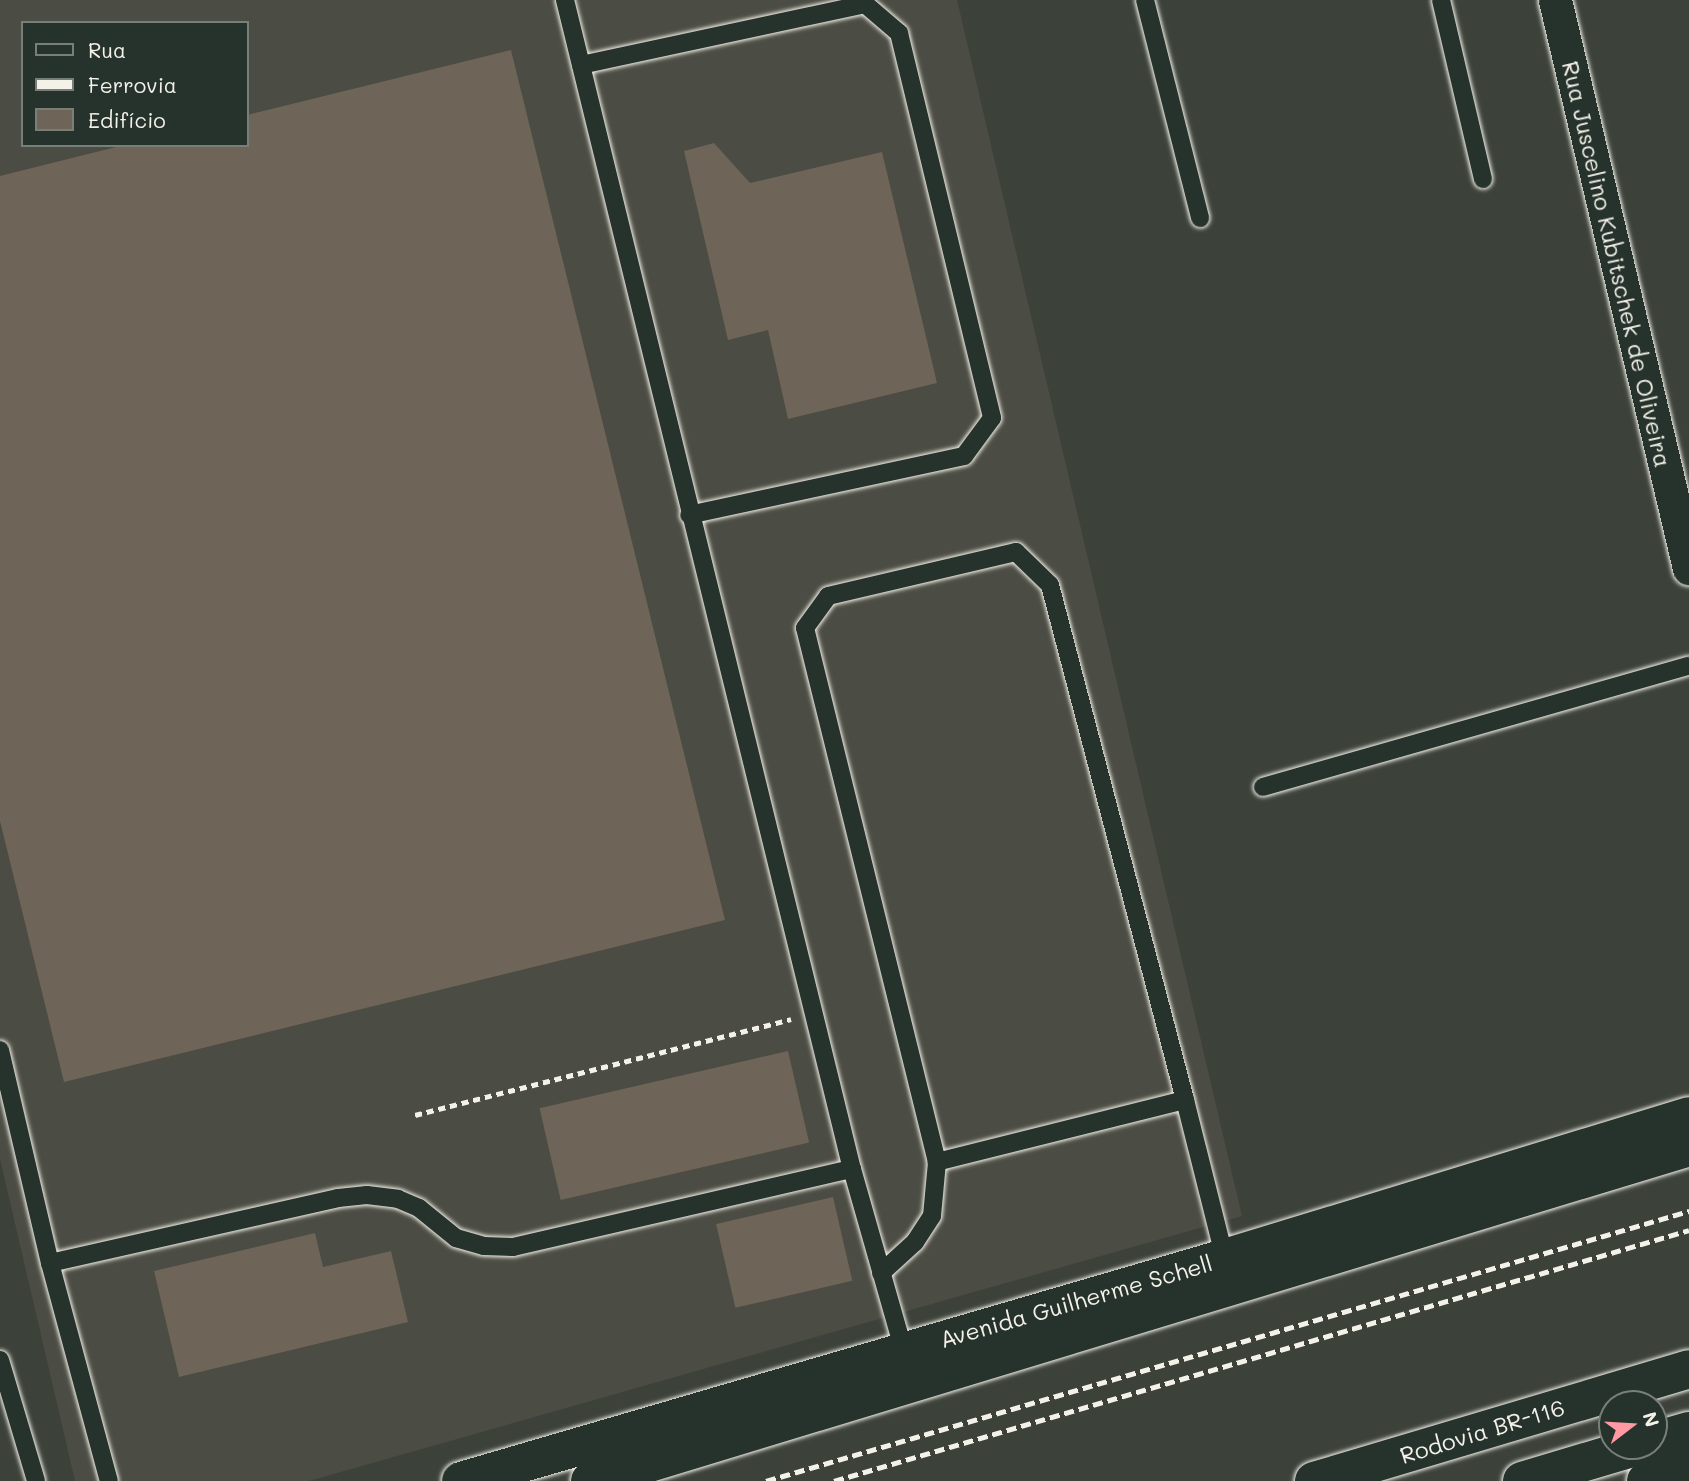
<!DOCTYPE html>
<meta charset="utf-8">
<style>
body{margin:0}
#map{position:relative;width:1689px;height:1481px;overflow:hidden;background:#3c423a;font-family:Mali,sans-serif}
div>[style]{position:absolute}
.built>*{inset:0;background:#4b4c43}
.building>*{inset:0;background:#6e6457;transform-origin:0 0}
.path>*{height:4.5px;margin-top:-2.25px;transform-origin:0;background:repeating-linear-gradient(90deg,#f4f1e8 0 7px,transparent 0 12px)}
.roads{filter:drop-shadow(0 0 2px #f4f1e8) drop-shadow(0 0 2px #f4f1e8)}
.lane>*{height:18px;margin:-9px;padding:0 9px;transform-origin:9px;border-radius:9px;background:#26332d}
.street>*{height:33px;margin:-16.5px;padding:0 16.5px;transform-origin:16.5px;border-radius:16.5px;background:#26332d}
.secondary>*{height:38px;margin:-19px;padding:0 19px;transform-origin:19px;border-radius:19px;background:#26332d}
.primary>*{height:38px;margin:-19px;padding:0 19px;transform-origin:19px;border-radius:19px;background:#26332d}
.highway>*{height:38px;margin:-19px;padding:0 19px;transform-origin:19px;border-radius:19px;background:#26332d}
.rail>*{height:5px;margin-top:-2.5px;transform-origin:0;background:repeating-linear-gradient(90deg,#f4f1e8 0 10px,transparent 0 15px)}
span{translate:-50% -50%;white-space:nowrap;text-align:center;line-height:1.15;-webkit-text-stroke:7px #26332d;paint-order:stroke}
.street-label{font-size:23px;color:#f4f1e8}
.legend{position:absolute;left:21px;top:21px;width:228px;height:126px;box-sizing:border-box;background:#26332d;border:2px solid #787f78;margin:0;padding:9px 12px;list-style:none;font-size:21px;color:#f4f1e8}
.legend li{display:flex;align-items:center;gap:14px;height:35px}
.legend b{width:35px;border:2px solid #787f78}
.north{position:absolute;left:1598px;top:1390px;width:70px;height:70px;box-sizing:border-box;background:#26332d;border:2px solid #787f78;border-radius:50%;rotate:73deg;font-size:19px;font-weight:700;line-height:28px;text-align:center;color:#f4f1e8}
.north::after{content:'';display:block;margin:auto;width:24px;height:32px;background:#ff9aa2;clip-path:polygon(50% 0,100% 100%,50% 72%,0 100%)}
</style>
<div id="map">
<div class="built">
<i style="clip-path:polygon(evenodd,0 0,957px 0,1242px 1216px,309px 1481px,75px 1481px,0 1159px,0 0,23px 23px,247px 23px,247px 145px,23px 145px,23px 23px)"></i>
</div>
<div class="building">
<i style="clip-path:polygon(511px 50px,725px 920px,64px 1082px,0 821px,0 176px,124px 145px,247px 145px,247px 115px)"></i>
<i style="clip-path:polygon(714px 143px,750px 183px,882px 152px,937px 383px,788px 419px,768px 330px,728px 340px,684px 151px)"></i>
<i style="left:788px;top:1051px;width:94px;height:255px;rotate:77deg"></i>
<i style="left:833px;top:1197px;width:86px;height:120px;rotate:77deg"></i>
<i style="clip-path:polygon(315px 1233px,323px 1267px,391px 1251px,408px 1322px,179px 1377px,154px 1271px)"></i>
</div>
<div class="path">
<i style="left:415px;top:1115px;width:388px;rotate:-14.3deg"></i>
</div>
<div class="roads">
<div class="lane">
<i style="left:565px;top:0;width:1204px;rotate:76.21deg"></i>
<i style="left:852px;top:1169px;width:193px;rotate:74.1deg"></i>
<i style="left:1145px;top:0;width:225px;rotate:75.8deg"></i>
<i style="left:1441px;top:0;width:184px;rotate:76.8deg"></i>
<i style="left:581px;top:65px;width:290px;rotate:-12.1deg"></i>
<i style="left:865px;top:4px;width:45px;rotate:40.5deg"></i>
<i style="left:899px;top:33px;width:396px;rotate:76.4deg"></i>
<i style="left:992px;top:418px;width:47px;rotate:126.4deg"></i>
<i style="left:964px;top:456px;width:281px;rotate:167.9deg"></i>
<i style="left:1263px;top:787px;width:443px;rotate:-15.9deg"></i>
<i style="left:0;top:1050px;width:219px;rotate:76.8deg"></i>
<i style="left:50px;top:1263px;width:226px;rotate:74.9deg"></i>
<i style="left:1185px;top:1100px;width:256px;rotate:166deg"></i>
<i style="left:937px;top:1162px;width:550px;rotate:-103.88deg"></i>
<i style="left:805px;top:628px;width:39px;rotate:-54deg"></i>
<i style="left:828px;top:596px;width:193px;rotate:-13.2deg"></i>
<i style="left:1016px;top:552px;width:47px;rotate:44.1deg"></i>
<i style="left:1050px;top:585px;width:532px;rotate:75.31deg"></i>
<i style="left:1185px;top:1100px;width:168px;rotate:75.9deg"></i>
<i style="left:50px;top:1263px;width:295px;rotate:-12.7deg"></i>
<i style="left:338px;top:1198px;width:29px;rotate:-6deg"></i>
<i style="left:367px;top:1195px;width:31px;rotate:7deg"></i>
<i style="left:398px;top:1199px;width:23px;rotate:23deg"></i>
<i style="left:419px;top:1208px;width:48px;rotate:39deg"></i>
<i style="left:456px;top:1238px;width:29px;rotate:16deg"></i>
<i style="left:484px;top:1246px;width:29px;rotate:2deg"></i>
<i style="left:513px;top:1247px;width:348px;rotate:-13deg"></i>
<i style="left:881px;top:1273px;width:46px;rotate:-42.4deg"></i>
<i style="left:915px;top:1242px;width:31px;rotate:-57deg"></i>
<i style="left:932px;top:1216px;width:54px;rotate:-84.7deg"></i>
<i style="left:0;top:1360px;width:126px;rotate:73.4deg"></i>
</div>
<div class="street">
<i style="left:1555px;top:0;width:584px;rotate:76.73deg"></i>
</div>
<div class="secondary">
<i style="left:461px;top:1481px;width:796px;rotate:-16.27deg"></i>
<i style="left:1225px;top:1258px;width:485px;rotate:-17deg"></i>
<i style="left:590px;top:1481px;width:1149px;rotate:-16.9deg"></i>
</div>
<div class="primary">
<i style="left:1646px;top:1481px;width:45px;rotate:-16.8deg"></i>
</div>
<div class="highway">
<i style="left:1654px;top:1441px;width:36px;rotate:-16deg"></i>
<i style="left:1314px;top:1481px;width:391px;rotate:-16.6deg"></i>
<i style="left:1522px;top:1481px;width:122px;rotate:-16.7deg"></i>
</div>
</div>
<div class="rail">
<i style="left:766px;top:1481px;width:962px;rotate:-16.31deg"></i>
<i style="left:834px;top:1481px;width:891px;rotate:-16.36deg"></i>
</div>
<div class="street-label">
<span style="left:1617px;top:264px;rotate:77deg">Rua Juscelino Kubitschek de Oliveira</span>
<span style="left:1076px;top:1301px;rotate:-16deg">Avenida Guilherme Schell</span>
<span style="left:1482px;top:1431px;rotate:-17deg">Rodovia BR-116</span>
</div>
<ul class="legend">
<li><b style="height:9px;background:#26332d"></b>Rua</li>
<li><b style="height:9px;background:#f4f1e8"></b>Ferrovia</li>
<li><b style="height:19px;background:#6e6457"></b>Edifício</li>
</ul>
<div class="north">N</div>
</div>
